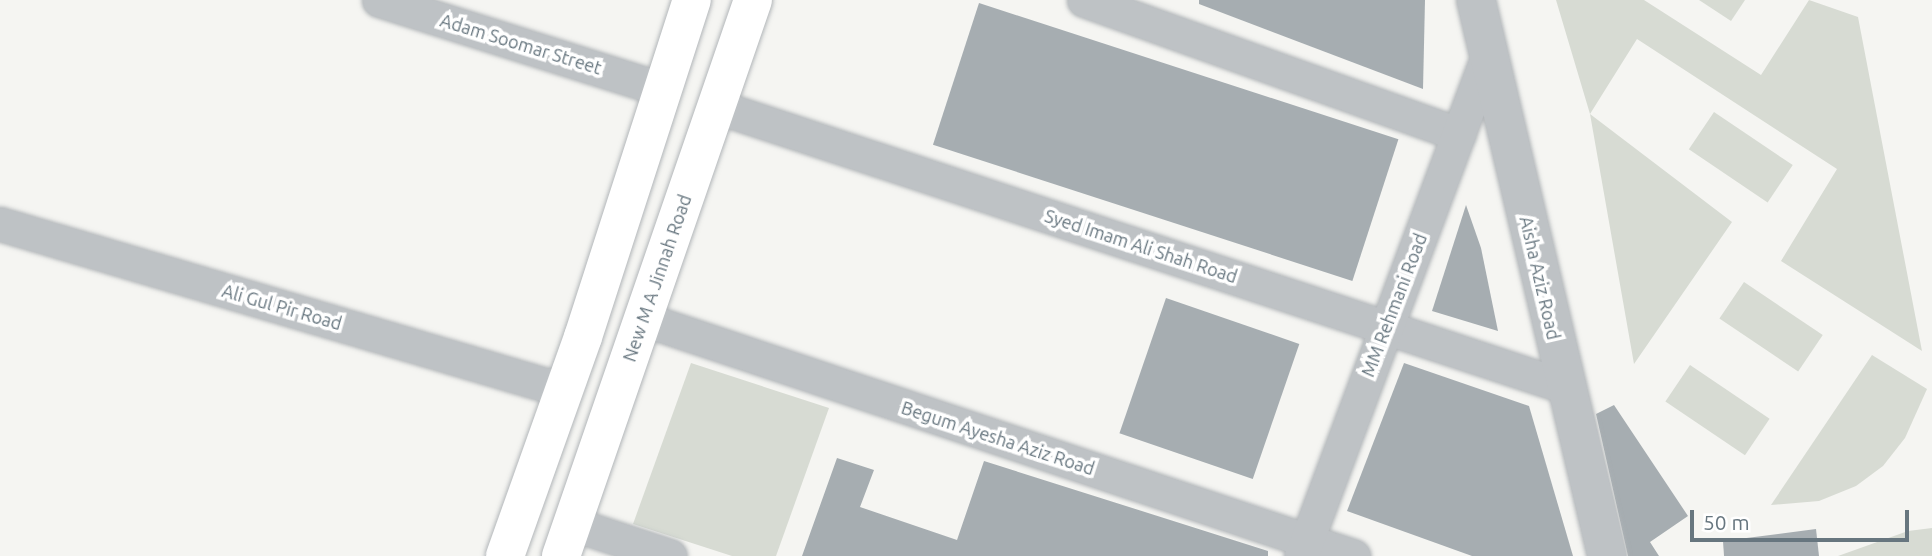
<!DOCTYPE html>
<style>
body{margin:0}
#map{position:relative;width:1932px;height:556px;overflow:hidden;background:#f5f5f2;font-family:Ubuntu,sans-serif}
div>[style]{position:absolute}
.green>*{inset:0;background:#d7dbd3;transform-origin:0 0}
.building>*{inset:0;background:#a6adb1;transform-origin:0 0}
.roads{filter:drop-shadow(0 0 2px #b2b6b9) drop-shadow(0 0 2px #b2b6b9)}
.minor>*{height:33px;margin:-16.5px;padding:0 16.5px;transform-origin:16.5px;border-radius:16.5px;background:#bec2c5}
.tertiary>*{height:38px;margin:-19px;padding:0 19px;transform-origin:19px;border-radius:19px;background:#bec2c5}
.primary>*{height:38px;margin:-19px;padding:0 19px;transform-origin:19px;border-radius:19px;background:#fff}
span{translate:-50% -50%;white-space:nowrap;text-align:center;line-height:1.15;-webkit-text-stroke:7px #fff;paint-order:stroke}
.street-label{font-size:18px;color:#67767f}
.scale{position:absolute;left:1690px;top:510px;width:219px;height:32px;box-sizing:border-box;border:4px solid #67767f;border-top:0;padding-left:9px;font-size:21px;line-height:24px;white-space:nowrap;color:#67767f;-webkit-text-stroke:5px #fff;paint-order:stroke}
</style>
<div id="map">
<div class="green">
<i style="clip-path:polygon(1556px 0,1644px 0,1761px 75px,1809px 0,1858px 17px,1922px 351px,1781px 261px,1837px 169px,1637px 39px,1590px 114px,1732px 222px,1634px 364px,1590px 114px)"></i>
<i style="clip-path:polygon(1699px 0,1745px 0,1731px 21px)"></i>
<i style="left:1714px;top:112px;width:95px;height:45px;rotate:34deg"></i>
<i style="left:1744px;top:282px;width:95px;height:44px;rotate:34deg"></i>
<i style="clip-path:polygon(1872px 355px,1927px 389px,1905px 438px,1883px 466px,1856px 486px,1819px 501px,1771px 505px)"></i>
<i style="clip-path:polygon(691px 363px,829px 408px,776px 556px,732px 556px,633px 524px)"></i>
<i style="left:1690px;top:365px;width:96px;height:44px;rotate:34deg"></i>
<i style="clip-path:polygon(1932px 528px,1932px 556px,1838px 556px,1908px 531px)"></i>
</div>
<div class="building">
<i style="clip-path:polygon(1199px 0,1425px 0,1423px 89px,1199px 4px)"></i>
<i style="left:979px;top:3px;width:441px;height:149px;rotate:18deg"></i>
<i style="clip-path:polygon(1466px 205px,1481px 248px,1498px 331px,1432px 311px)"></i>
<i style="left:1166px;top:298px;width:141px;height:143px;rotate:19deg"></i>
<i style="clip-path:polygon(1404px 363px,1529px 406px,1573px 556px,1472px 556px,1347px 511px)"></i>
<i style="clip-path:polygon(1614px 405px,1688px 516px,1650px 542px,1659px 556px,1628px 556px,1596px 414px)"></i>
<i style="clip-path:polygon(837px 458px,874px 470px,860px 507px,957px 540px,984px 461px,1268px 551px,1268px 556px,802px 556px)"></i>
<i style="clip-path:polygon(1816px 529px,1819px 556px,1724px 556px,1723px 541px)"></i>
</div>
<div class="roads">
<div class="minor">
<i style="left:379px;top:0;width:297px;rotate:17.5deg"></i>
<i style="left:1084px;top:0;width:398px;rotate:19.7deg"></i>
<i style="left:715px;top:106px;width:896px;rotate:18.27deg"></i>
<i style="left:0;top:224px;width:587px;rotate:16.43deg"></i>
<i style="left:643px;top:319px;width:749px;rotate:18.46deg"></i>
<i style="left:573px;top:524px;width:102px;rotate:18.3deg"></i>
<i style="left:1301px;top:556px;width:535px;rotate:-69.53deg"></i>
</div>
<div class="tertiary">
<i style="left:1476px;top:0;width:571px;rotate:76.74deg"></i>
</div>
<div class="primary">
<i style="left:505px;top:556px;width:232px;rotate:-70.4deg"></i>
<i style="left:583px;top:337px;width:354px;rotate:-72.1deg"></i>
<i style="left:561px;top:556px;width:588px;rotate:-70.95deg"></i>
</div>
</div>
<div class="street-label">
<span style="left:521px;top:44px;rotate:17deg">Adam Soomar Street</span>
<span style="left:1141px;top:246px;rotate:18deg">Syed Imam Ali Shah Road</span>
<span style="left:657px;top:278px;rotate:-71deg">New M A Jinnah Road</span>
<span style="left:1540px;top:278px;rotate:77deg">Aisha Aziz Road</span>
<span style="left:1394px;top:305px;rotate:-69deg">MM Rehmani Road</span>
<span style="left:282px;top:307px;rotate:16deg">Ali Gul Pir Road</span>
<span style="left:998px;top:438px;rotate:18deg">Begum Ayesha Aziz Road</span>
</div>
<div class="scale">50 m</div>
</div>
